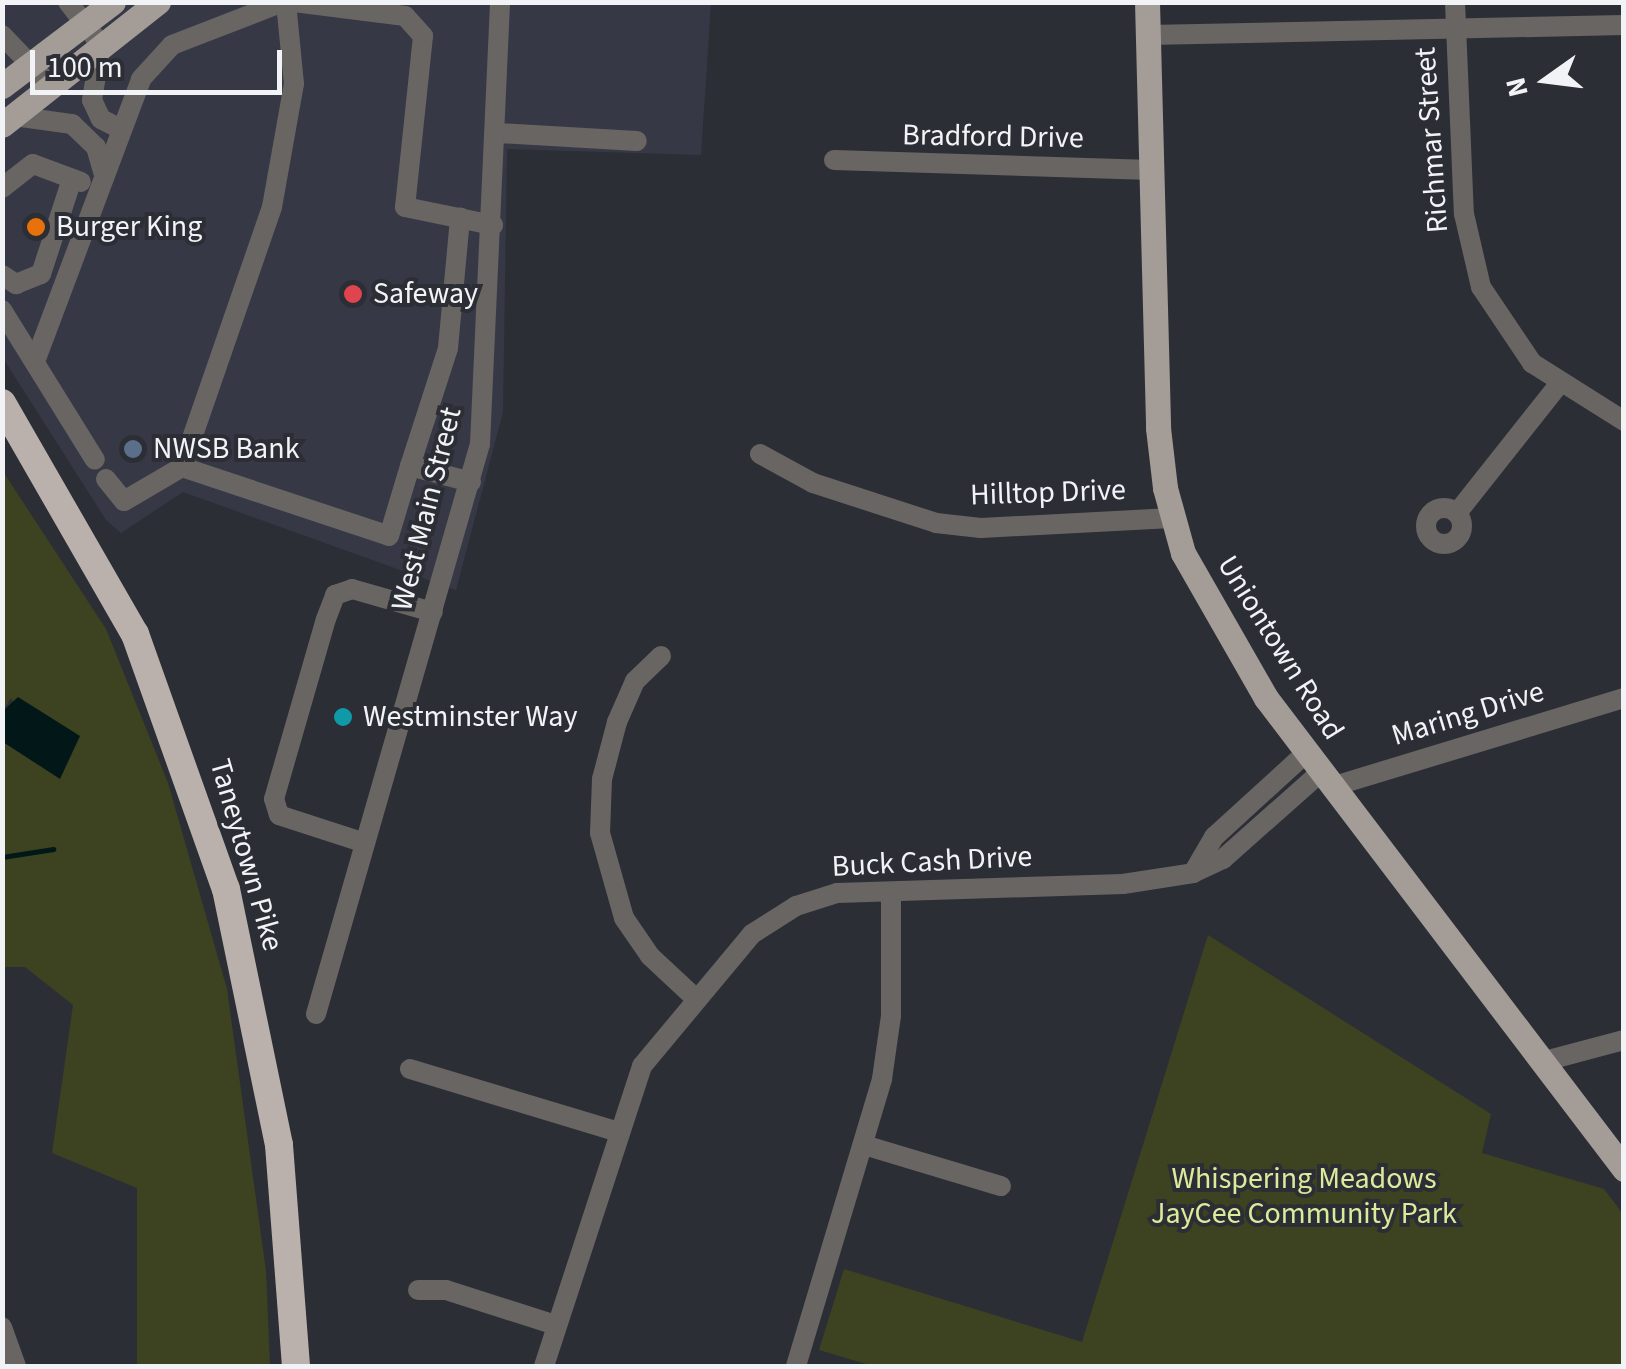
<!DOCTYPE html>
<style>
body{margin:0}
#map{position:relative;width:1626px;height:1369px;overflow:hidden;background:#2c2e35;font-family:"Source Sans 3",sans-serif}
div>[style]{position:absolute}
.built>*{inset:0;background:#363945}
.green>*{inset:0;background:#3d4320}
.water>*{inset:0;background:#021818}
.stream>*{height:5px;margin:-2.5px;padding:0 2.5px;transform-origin:2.5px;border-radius:2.5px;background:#021818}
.minor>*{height:20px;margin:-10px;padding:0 10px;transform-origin:10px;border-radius:10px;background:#696563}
.minor>.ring{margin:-10px;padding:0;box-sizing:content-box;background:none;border:20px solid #696563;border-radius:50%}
.major>*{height:25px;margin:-12.5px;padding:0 12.5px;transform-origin:12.5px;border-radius:12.5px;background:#a39c97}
.highway>*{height:28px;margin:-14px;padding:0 14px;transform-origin:14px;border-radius:14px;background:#bab1ac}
.dots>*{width:28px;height:28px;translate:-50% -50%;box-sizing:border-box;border:5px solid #2c2e35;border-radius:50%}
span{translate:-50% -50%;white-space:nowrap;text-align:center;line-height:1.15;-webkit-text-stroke:8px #2c2e35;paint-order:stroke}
.street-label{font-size:30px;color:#f2f3f7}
.poi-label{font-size:30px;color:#f2f3f7}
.left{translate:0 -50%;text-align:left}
.park-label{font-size:30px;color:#dceb9b}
.frame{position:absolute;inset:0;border:5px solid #f2f3f7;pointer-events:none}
.north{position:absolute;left:1496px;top:30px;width:100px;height:100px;-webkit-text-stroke:8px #2c2e35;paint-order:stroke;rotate:256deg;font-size:28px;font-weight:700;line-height:40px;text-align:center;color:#f2f3f7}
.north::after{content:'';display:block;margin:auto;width:35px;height:45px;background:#f2f3f7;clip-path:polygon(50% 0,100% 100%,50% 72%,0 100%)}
.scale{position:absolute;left:30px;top:50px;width:252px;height:45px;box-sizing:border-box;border:5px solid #f2f3f7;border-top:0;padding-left:12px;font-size:30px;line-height:35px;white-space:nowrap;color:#f2f3f7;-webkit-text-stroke:8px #2c2e35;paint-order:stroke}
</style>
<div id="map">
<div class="built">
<i style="clip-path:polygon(3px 3px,711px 3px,701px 155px,507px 149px,503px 412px,456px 590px,183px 492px,121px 533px,106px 520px,3px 358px)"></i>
</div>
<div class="green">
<i style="clip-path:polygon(2px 470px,106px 629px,168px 783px,227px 989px,266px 1271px,270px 1366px,137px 1366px,137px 1188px,52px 1153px,73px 1005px,25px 967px,3px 967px,3px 742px,60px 778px,11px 698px,3px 711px)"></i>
<i style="clip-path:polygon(1208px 935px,1491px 1114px,1482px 1153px,1604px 1189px,1623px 1214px,1623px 1366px,873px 1366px,819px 1350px,844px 1269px,1082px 1342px)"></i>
</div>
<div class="water">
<i style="clip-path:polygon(18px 697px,80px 736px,60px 779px,3px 742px,3px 711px)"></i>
</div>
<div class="stream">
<i style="left:2px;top:857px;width:52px;rotate:-8.9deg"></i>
</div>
<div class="minor">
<i style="left:68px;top:2px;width:54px;rotate:52.5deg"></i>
<i style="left:101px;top:45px;width:56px;rotate:99.3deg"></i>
<i style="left:92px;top:100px;width:21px;rotate:65deg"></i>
<i style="left:101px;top:119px;width:22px;rotate:27deg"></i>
<i style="left:294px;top:2px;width:112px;rotate:7.2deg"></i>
<i style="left:405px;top:16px;width:27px;rotate:48deg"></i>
<i style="left:423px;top:36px;width:172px;rotate:96deg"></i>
<i style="left:405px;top:207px;width:90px;rotate:11.6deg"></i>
<i style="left:1455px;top:2px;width:212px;rotate:87.6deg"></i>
<i style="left:1464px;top:214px;width:75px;rotate:76.9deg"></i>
<i style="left:1481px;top:287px;width:92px;rotate:56.1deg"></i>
<i style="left:1532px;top:363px;width:109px;rotate:32.2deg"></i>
<i style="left:2px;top:35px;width:72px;rotate:46.1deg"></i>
<i style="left:1148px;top:35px;width:476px;rotate:-1.2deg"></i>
<i style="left:14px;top:116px;width:59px;rotate:7.9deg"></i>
<i style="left:72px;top:124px;width:33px;rotate:44deg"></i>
<i style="left:96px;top:147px;width:26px;rotate:74deg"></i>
<i style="left:498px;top:133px;width:139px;rotate:3.3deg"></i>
<i style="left:834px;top:160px;width:317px;rotate:1.8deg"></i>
<i style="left:2px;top:188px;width:39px;rotate:-38deg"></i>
<i style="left:33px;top:164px;width:51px;rotate:20.6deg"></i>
<i style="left:2px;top:275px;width:17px;rotate:33deg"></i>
<i style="left:16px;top:284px;width:27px;rotate:-22deg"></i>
<i style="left:41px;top:274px;width:100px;rotate:-71.9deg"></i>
<i style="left:2px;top:310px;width:176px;rotate:58.2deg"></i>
<i style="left:36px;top:359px;width:299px;rotate:-69.4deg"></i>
<i style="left:141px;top:79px;width:46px;rotate:-47.6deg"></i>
<i style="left:172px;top:45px;width:119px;rotate:-21.2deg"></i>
<i style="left:760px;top:454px;width:60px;rotate:28.7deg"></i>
<i style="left:813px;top:483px;width:129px;rotate:18deg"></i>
<i style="left:936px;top:523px;width:45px;rotate:6.3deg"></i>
<i style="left:981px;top:528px;width:191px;rotate:-3deg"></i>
<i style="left:410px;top:466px;width:124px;rotate:-72.1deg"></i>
<i style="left:448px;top:348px;width:131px;rotate:-84.7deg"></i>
<i style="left:182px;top:467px;width:218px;rotate:18.4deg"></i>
<i style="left:389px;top:536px;width:73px;rotate:-73.3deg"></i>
<i style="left:410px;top:466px;width:63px;rotate:14.7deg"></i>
<i style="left:106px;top:479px;width:28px;rotate:51deg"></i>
<i style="left:124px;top:501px;width:67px;rotate:-30.4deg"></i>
<i style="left:182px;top:467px;width:275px;rotate:-70.9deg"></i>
<i style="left:272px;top:207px;width:125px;rotate:-79.9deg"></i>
<i style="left:294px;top:84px;width:82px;rotate:-95.6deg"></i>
<i class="ring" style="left:1426px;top:508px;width:16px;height:16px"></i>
<i style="left:1457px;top:513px;width:167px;rotate:-51.6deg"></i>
<i style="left:661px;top:656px;width:36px;rotate:136deg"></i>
<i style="left:635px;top:681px;width:45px;rotate:113.7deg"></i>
<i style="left:617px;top:722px;width:59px;rotate:104.7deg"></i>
<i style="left:602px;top:779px;width:54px;rotate:92.1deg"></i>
<i style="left:600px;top:833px;width:88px;rotate:74.2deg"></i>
<i style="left:624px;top:918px;width:46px;rotate:55.6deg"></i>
<i style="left:650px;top:956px;width:60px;rotate:43deg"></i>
<i style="left:1331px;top:787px;width:306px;rotate:-16.9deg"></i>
<i style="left:365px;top:843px;width:90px;rotate:-162deg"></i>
<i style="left:279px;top:815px;width:17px;rotate:-107deg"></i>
<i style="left:274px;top:799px;width:187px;rotate:-73.9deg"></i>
<i style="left:326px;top:619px;width:26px;rotate:-69deg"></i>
<i style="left:335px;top:595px;width:18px;rotate:-19deg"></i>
<i style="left:352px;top:589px;width:84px;rotate:15.9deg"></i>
<i style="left:1193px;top:873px;width:42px;rotate:-59.7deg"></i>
<i style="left:1214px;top:837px;width:125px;rotate:-42.4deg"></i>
<i style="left:316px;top:1014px;width:593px;rotate:-73.95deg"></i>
<i style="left:480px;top:444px;width:442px;rotate:-87.4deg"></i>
<i style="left:1545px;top:1061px;width:82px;rotate:-14.9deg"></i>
<i style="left:410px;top:1069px;width:215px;rotate:16.8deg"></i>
<i style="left:864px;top:1145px;width:143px;rotate:16.7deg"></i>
<i style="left:418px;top:1290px;width:28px"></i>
<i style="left:446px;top:1290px;width:115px;rotate:17.7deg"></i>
<i style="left:2px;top:1327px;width:41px;rotate:70.3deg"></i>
<i style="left:544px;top:1366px;width:316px;rotate:-71.9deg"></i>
<i style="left:642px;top:1066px;width:172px;rotate:-50.2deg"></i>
<i style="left:752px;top:934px;width:52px;rotate:-32.5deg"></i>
<i style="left:796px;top:906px;width:43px;rotate:-17.6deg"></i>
<i style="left:837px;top:893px;width:286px;rotate:-1.8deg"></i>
<i style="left:1123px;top:884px;width:71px;rotate:-8.9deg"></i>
<i style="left:1193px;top:873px;width:33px;rotate:-25deg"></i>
<i style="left:1223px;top:859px;width:130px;rotate:-41.6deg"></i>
<i style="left:796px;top:1366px;width:300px;rotate:-73.3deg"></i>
<i style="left:882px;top:1079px;width:64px;rotate:-81.9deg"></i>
<i style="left:891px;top:1016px;width:124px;rotate:-90deg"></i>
</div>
<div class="major">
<i style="left:1147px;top:2px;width:426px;rotate:88.5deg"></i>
<i style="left:1158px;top:428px;width:60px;rotate:83.3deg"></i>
<i style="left:1165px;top:488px;width:67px;rotate:74.5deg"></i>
<i style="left:1183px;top:553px;width:167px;rotate:60.2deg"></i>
<i style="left:1266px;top:698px;width:592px;rotate:52.76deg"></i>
<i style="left:2px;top:86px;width:139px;rotate:-37.1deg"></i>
<i style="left:2px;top:125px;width:199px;rotate:-38.3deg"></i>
</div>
<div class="highway">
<i style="left:2px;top:403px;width:267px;rotate:60.1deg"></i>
<i style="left:135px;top:634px;width:271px;rotate:70.4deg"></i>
<i style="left:226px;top:889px;width:261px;rotate:78.3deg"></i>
<i style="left:279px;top:1145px;width:222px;rotate:85.6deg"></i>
</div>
<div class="dots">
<i style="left:36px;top:227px;background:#e8710a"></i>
<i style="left:353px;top:294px;background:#e0444e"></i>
<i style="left:133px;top:449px;background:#5c6f8a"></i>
<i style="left:343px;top:717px;background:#0f9aa8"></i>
</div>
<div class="street-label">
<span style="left:993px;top:137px;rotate:1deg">Bradford Drive</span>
<span style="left:1432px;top:140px;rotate:-94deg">Richmar Street</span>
<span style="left:1048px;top:493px;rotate:-2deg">Hilltop Drive</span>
<span style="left:427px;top:509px;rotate:-76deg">West Main Street</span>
<span style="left:1280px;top:648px;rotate:58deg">Uniontown Road</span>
<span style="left:1468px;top:714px;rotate:-17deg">Maring Drive</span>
<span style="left:246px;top:855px;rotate:74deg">Taneytown Pike</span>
<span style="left:932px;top:862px;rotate:-3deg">Buck Cash Drive</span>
</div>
<div class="poi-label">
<span class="left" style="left:56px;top:227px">Burger King</span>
<span class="left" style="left:373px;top:294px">Safeway</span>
<span class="left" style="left:153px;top:449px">NWSB Bank</span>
<span class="left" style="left:363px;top:717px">Westminster Way</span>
</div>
<div class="park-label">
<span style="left:1304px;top:1196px">Whispering Meadows<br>JayCee Community Park</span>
</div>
<div class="frame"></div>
<div class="north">N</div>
<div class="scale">100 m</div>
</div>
